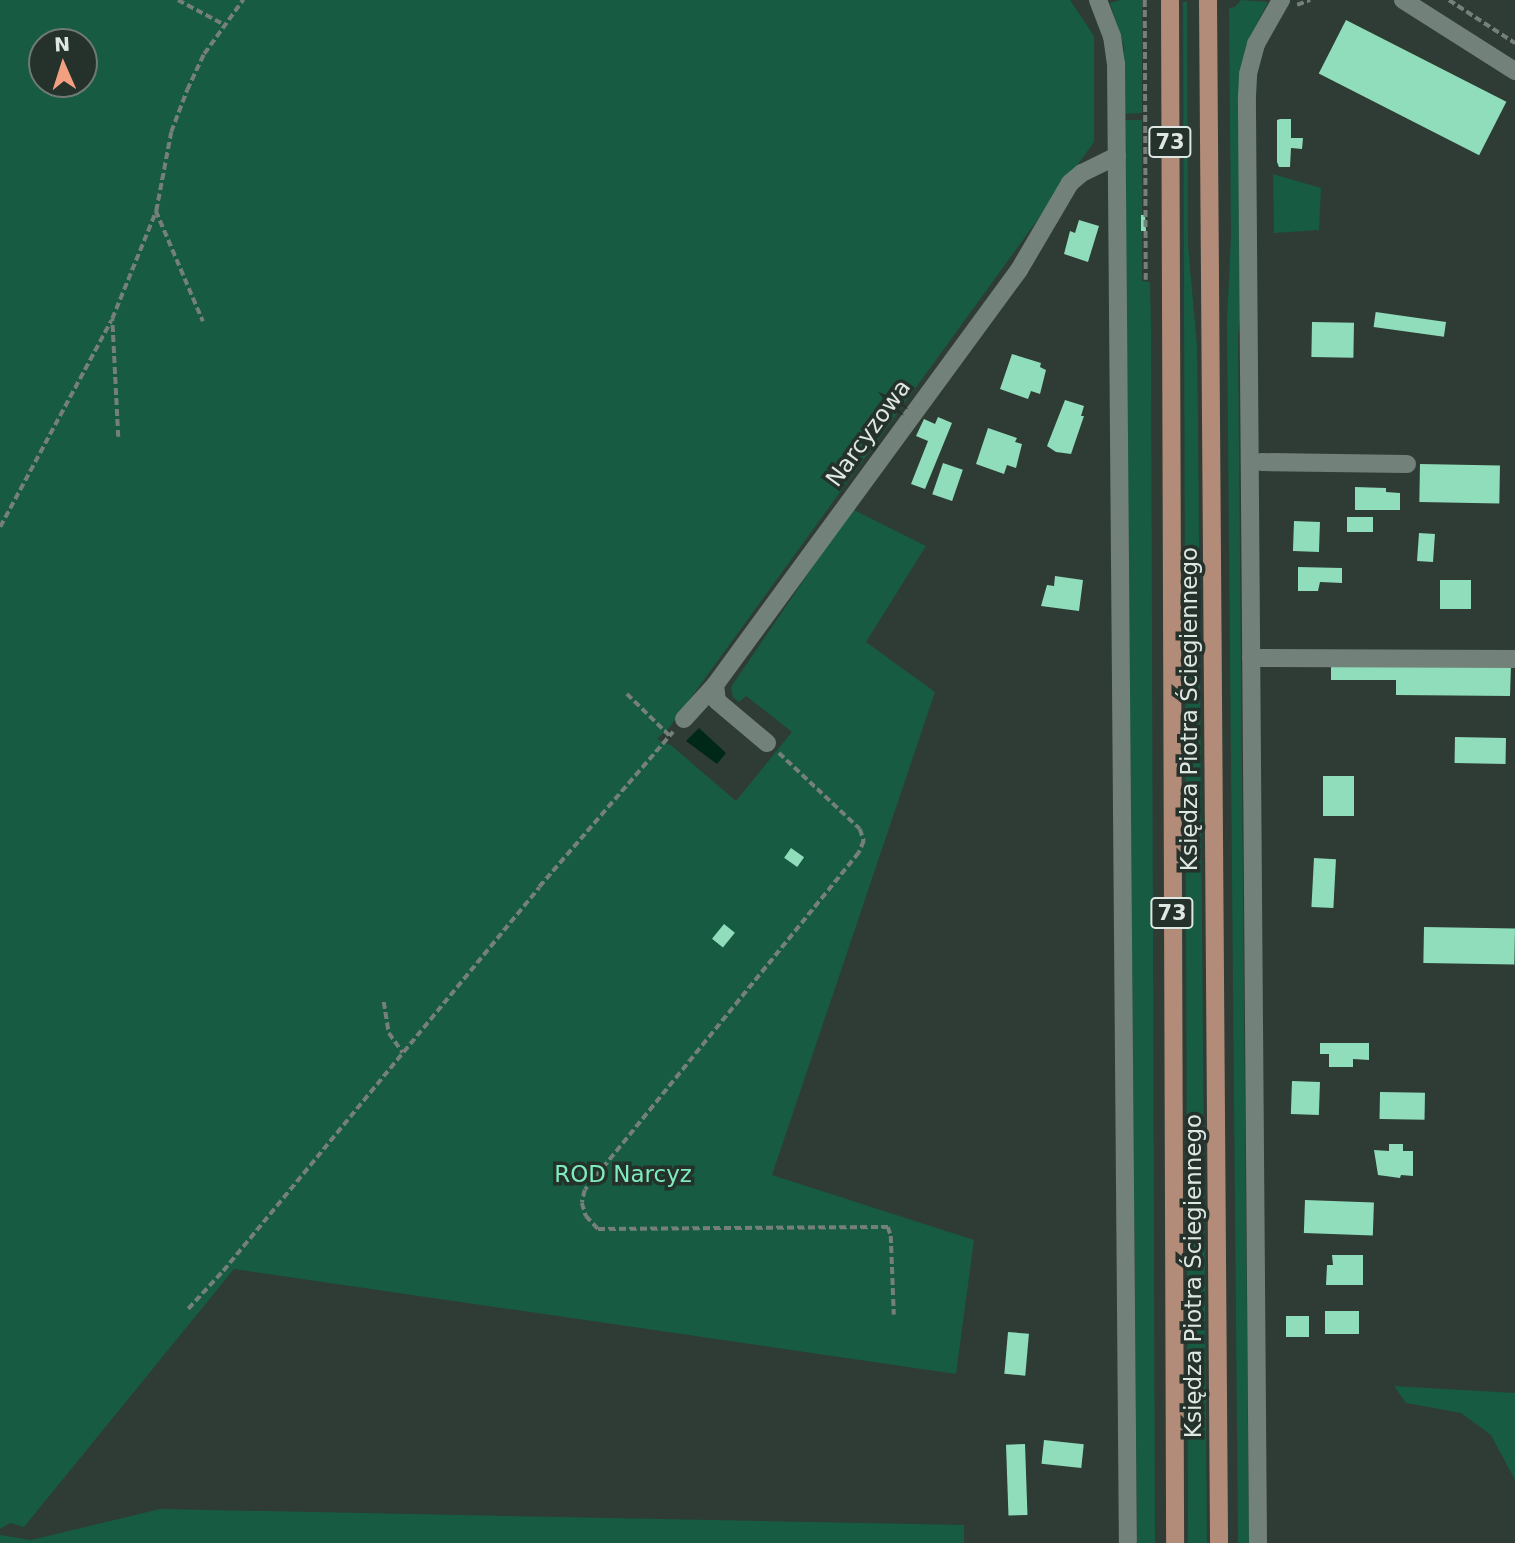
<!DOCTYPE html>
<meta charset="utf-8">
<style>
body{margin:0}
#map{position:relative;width:1515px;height:1543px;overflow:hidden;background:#2f3b35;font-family:"DejaVu Sans",sans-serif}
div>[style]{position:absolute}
.green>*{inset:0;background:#165b42}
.water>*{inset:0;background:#002819}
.building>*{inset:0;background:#8fddba;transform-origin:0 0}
.path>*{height:3.5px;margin-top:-1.75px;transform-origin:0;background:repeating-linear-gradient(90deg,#75807b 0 7px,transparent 0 10.5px)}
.minor>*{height:18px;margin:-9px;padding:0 9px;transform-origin:9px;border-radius:9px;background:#728179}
.major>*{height:18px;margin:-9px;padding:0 9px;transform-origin:9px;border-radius:9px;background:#b28c78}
span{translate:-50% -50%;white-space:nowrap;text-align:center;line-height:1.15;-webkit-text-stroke:7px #25312b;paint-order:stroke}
.shield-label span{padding:2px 5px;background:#25312b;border:2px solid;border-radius:5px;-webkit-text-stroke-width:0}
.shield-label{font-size:21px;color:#dfe7e3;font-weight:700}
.street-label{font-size:23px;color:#dfe7e3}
.park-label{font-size:23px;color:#7fecbe}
.north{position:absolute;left:28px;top:28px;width:70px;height:70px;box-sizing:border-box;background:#25312b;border:2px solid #6f7a75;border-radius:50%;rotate:357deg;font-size:19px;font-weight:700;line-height:28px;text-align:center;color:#dfe7e3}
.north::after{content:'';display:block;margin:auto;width:24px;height:32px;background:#f2a07f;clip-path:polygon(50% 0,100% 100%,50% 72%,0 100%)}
</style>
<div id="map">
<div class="green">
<i style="clip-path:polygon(evenodd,0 0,1070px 0,1094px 36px,1094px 142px,669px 728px,657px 739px,672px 746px,736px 801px,792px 732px,746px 696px,739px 702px,733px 697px,731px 687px,852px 509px,926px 546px,866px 642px,935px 692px,772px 1175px,974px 1240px,956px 1374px,234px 1269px,24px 1527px,10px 1523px,0 1529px,0 0,42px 42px,84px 42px,84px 84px,42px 84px,42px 42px)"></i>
<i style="clip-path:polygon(1120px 0,1142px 0,1142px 113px,1124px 114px,1124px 47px,1110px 3px)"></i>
<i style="clip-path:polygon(1241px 0,1268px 2px,1249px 40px,1242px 302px,1238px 335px,1249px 1543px,1238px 1543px,1227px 321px,1231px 236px,1229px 8px,1235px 7px)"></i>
<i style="clip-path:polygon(1183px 2px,1187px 2px,1188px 245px,1197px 346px,1198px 417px,1207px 1543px,1188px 1543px)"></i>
<i style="clip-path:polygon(1125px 120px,1142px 120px,1142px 281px,1150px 282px,1151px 327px,1155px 1543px,1137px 1543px)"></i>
<i style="clip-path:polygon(1273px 174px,1321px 188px,1319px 230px,1274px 233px)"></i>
<i style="clip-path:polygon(1394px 1386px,1515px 1393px,1515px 1480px,1491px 1435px,1461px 1413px,1406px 1403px)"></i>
<i style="clip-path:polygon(160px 1509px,964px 1525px,964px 1543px,0 1543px,0 1535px,31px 1540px)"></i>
</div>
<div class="water">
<i style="clip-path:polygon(699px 728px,726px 753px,717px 764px,686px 741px)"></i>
</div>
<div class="building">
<i style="left:1346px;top:20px;width:180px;height:60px;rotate:27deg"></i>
<i style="clip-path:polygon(1280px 119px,1291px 119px,1291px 138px,1303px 138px,1302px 149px,1291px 148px,1290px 167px,1279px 167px,1277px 162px,1277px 120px)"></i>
<i style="clip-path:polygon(1141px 215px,1145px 215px,1146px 231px,1141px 231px)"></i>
<i style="clip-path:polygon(1079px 220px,1099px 226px,1088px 262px,1064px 254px,1070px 231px,1075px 233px)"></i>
<i style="left:1312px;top:322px;width:42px;height:35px;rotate:1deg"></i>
<i style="left:1446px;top:322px;width:15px;height:71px;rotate:98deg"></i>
<i style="clip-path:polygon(1012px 354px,1041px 363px,1040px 367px,1046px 370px,1040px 394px,1031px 391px,1028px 399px,1000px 389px)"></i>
<i style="clip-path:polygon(1065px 400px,1084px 406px,1081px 416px,1084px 416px,1071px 454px,1056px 452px,1047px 446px)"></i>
<i style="clip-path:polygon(938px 417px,952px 423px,925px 489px,911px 484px,928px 441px,916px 436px,924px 419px,935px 424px)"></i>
<i style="clip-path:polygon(988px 428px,1017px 438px,1015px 442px,1022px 444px,1016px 468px,1007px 465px,1004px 474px,976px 464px)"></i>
<i style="left:943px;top:463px;width:21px;height:33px;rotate:19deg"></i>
<i style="left:1420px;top:464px;width:80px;height:38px;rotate:1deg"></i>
<i style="clip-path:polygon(1355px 487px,1386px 488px,1386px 492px,1400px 493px,1400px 510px,1355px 510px)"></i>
<i style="left:1347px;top:517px;width:26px;height:15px"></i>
<i style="left:1294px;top:521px;width:26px;height:30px;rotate:2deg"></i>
<i style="left:1419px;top:533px;width:16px;height:28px;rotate:4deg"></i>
<i style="clip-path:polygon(1298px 567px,1342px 568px,1342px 583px,1320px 582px,1318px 591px,1298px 591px)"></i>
<i style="clip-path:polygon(1055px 576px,1083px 580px,1079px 611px,1041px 606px,1047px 585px,1054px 586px)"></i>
<i style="left:1440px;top:580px;width:31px;height:29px"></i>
<i style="clip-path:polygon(1331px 665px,1511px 665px,1510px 696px,1396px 695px,1396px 680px,1331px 680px)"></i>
<i style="left:1455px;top:737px;width:51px;height:26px;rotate:1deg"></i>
<i style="left:1323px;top:776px;width:31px;height:40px"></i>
<i style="left:791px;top:848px;width:16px;height:12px;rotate:35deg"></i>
<i style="left:1314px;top:858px;width:22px;height:49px;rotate:3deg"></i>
<i style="left:724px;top:924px;width:14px;height:19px;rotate:39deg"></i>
<i style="left:1424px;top:927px;width:91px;height:36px;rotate:1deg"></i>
<i style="clip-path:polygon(1320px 1043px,1369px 1043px,1369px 1060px,1353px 1059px,1353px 1067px,1329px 1067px,1329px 1054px,1320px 1054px)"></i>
<i style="left:1292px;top:1081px;width:28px;height:33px;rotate:2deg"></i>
<i style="left:1380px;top:1092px;width:45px;height:27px;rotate:1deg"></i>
<i style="clip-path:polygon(1389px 1144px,1403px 1144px,1403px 1151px,1413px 1151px,1413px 1176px,1401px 1175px,1400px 1178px,1378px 1175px,1374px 1150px,1389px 1151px)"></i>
<i style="left:1305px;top:1200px;width:69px;height:33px;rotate:2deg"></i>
<i style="clip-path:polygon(1332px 1255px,1363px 1255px,1363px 1285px,1326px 1285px,1327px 1265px,1333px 1265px)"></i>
<i style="left:1325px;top:1311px;width:34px;height:23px"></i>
<i style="left:1286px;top:1316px;width:23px;height:21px"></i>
<i style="left:1008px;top:1332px;width:21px;height:42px;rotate:5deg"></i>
<i style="left:1044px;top:1440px;width:40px;height:24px;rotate:6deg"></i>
<i style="left:1025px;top:1444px;width:71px;height:19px;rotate:88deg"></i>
</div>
<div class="path">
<i style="left:178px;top:0;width:51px;rotate:28.1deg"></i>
<i style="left:1145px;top:0;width:280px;rotate:89.8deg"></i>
<i style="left:1449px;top:0;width:79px;rotate:33.1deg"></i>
<i style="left:1297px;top:5px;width:14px;rotate:-21deg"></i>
<i style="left:156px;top:211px;width:120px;rotate:66.9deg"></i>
<i style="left:118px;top:437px;width:118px;rotate:-92.9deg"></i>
<i style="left:112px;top:319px;width:117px;rotate:-67.8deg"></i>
<i style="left:156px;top:211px;width:80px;rotate:-79.2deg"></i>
<i style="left:171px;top:132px;width:45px;rotate:-69.1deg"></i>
<i style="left:187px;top:90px;width:40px;rotate:-65deg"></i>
<i style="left:204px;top:54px;width:67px;rotate:-54.2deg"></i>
<i style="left:0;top:527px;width:234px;rotate:-61.7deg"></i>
<i style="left:627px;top:694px;width:60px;rotate:44.3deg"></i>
<i style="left:779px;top:753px;width:111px;rotate:43.2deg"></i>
<i style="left:860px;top:829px;width:13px;rotate:72deg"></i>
<i style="left:864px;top:841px;width:13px;rotate:113deg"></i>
<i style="left:859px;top:853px;width:434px;rotate:129.1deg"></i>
<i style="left:585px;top:1190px;width:13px;rotate:103deg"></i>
<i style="left:582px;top:1203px;width:14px;rotate:73deg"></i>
<i style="left:586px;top:1216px;width:18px;rotate:47deg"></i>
<i style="left:598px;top:1229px;width:290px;rotate:-0.4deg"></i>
<i style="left:888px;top:1227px;width:9px;rotate:72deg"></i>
<i style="left:891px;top:1236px;width:79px;rotate:87.8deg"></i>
<i style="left:384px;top:1002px;width:31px;rotate:81deg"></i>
<i style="left:389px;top:1033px;width:24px;rotate:55deg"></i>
<i style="left:188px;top:1309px;width:52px;rotate:-47.4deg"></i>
<i style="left:223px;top:1271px;width:497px;rotate:-50.5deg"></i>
<i style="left:539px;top:887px;width:205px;rotate:-49.2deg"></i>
</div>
<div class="minor">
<i style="left:1098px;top:0;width:39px;rotate:69deg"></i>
<i style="left:1112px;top:36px;width:27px;rotate:82deg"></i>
<i style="left:1116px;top:63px;width:1480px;rotate:89.54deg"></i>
<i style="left:1403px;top:0;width:133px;rotate:32.4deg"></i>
<i style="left:1261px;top:462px;width:146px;rotate:0.8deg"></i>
<i style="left:1251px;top:658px;width:264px;rotate:0.2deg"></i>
<i style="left:684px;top:719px;width:46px;rotate:-47.6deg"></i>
<i style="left:767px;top:743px;width:65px;rotate:-140deg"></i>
<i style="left:717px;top:701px;width:16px;rotate:-97deg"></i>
<i style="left:715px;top:685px;width:514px;rotate:-53.78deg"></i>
<i style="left:1019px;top:270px;width:101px;rotate:-59.6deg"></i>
<i style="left:1070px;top:183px;width:16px;rotate:-40deg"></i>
<i style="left:1082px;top:173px;width:39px;rotate:-26deg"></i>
<i style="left:1258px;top:1543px;width:1447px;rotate:-90.44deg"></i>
<i style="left:1247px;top:96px;width:22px;rotate:-87deg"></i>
<i style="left:1248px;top:74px;width:31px;rotate:-75deg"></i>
<i style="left:1256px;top:44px;width:51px;rotate:-60.4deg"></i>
</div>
<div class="major">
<i style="left:1170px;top:0;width:1543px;rotate:89.81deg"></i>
<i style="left:1208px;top:0;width:1543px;rotate:89.59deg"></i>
</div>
<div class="shield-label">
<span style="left:1170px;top:142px">73</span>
<span style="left:1172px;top:913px">73</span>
</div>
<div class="street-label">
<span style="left:868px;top:433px;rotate:-54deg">Narcyzowa</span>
<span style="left:1189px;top:709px;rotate:-90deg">Księdza Piotra Ściegiennego</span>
<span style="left:1193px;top:1276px;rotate:-90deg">Księdza Piotra Ściegiennego</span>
</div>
<div class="park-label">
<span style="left:623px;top:1174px">ROD Narcyz</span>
</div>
<div class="north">N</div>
</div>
